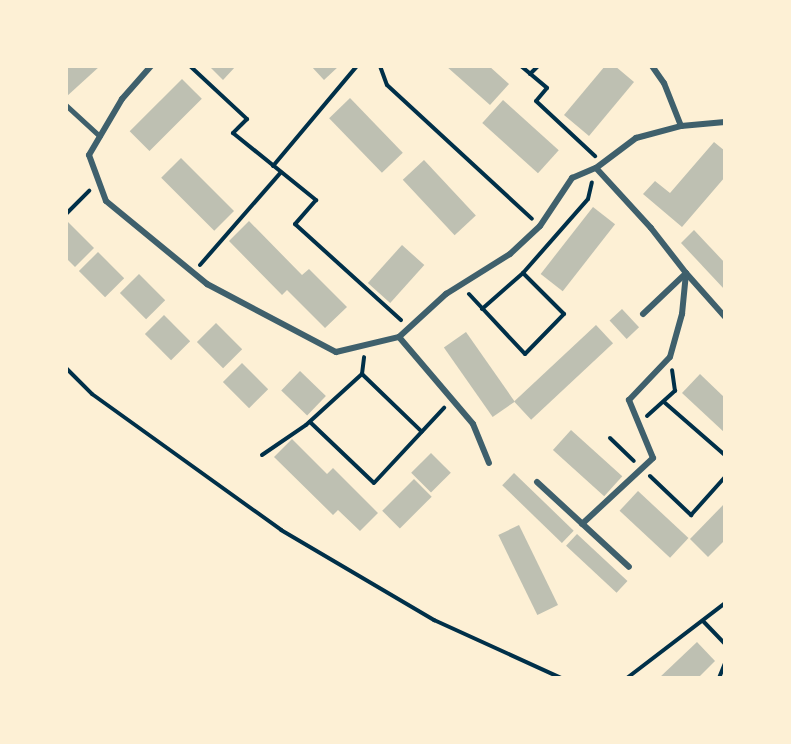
<!DOCTYPE html>
<style>
body{margin:0}
#map{position:relative;width:791px;height:744px;overflow:hidden;background:#fdf0d5;font-family:Cabin,sans-serif}
div>[style]{position:absolute}
.building>*{inset:0;background:#bec0b2;transform-origin:0 0}
.path>*{height:4px;margin:-2px;padding:0 2px;transform-origin:2px;border-radius:2px;background:#003049}
.service>*{height:4.5px;margin:-2.25px;padding:0 2.25px;transform-origin:2.25px;border-radius:2.25px;background:#3f606c}
.minor>*{height:6px;margin:-3px;padding:0 3px;transform-origin:3px;border-radius:3px;background:#3f606c}
span{translate:-50% -50%;white-space:nowrap;text-align:center;line-height:1.15;-webkit-text-stroke:5px #fdf0d5;paint-order:stroke}
.frame{position:absolute;inset:0;border:68px solid #fdf0d5;pointer-events:none}
</style>
<div id="map">
<div class="building">
<i style="clip-path:polygon(66px 66px,100px 66px,66px 97px)"></i>
<i style="clip-path:polygon(209px 66px,236px 66px,223px 80px)"></i>
<i style="clip-path:polygon(311px 66px,339px 66px,324px 80px)"></i>
<i style="clip-path:polygon(446px 66px,489px 66px,509px 84px,490px 105px)"></i>
<i style="clip-path:polygon(605px 66px,615px 66px,634px 82px,589px 136px,564px 115px)"></i>
<i style="left:182px;top:79px;width:28px;height:74px;rotate:45deg"></i>
<i style="left:350px;top:98px;width:76px;height:29px;rotate:46deg"></i>
<i style="left:503px;top:100px;width:75px;height:31px;rotate:42deg"></i>
<i style="clip-path:polygon(714px 142px,725px 151px,725px 177px,682px 227px,643px 194px,655px 181px,670px 193px)"></i>
<i style="left:181px;top:158px;width:75px;height:28px;rotate:45deg"></i>
<i style="left:424px;top:160px;width:76px;height:29px;rotate:47deg"></i>
<i style="left:593px;top:207px;width:28px;height:85px;rotate:38deg"></i>
<i style="clip-path:polygon(249px 221px,302px 275px,309px 269px,347px 307px,325px 328px,287px 290px,282px 295px,229px 241px)"></i>
<i style="clip-path:polygon(68px 222px,94px 248px,75px 267px,66px 258px)"></i>
<i style="clip-path:polygon(694px 230px,725px 263px,725px 290px,681px 243px)"></i>
<i style="left:402px;top:245px;width:30px;height:51px;rotate:42deg"></i>
<i style="left:98px;top:252px;width:37px;height:27px;rotate:45deg"></i>
<i style="left:139px;top:274px;width:37px;height:27px;rotate:45deg"></i>
<i style="left:622px;top:309px;width:25px;height:17px;rotate:47deg"></i>
<i style="left:164px;top:315px;width:37px;height:27px;rotate:45deg"></i>
<i style="left:216px;top:323px;width:37px;height:27px;rotate:45deg"></i>
<i style="left:596px;top:325px;width:25px;height:112px;rotate:47deg"></i>
<i style="left:466px;top:332px;width:85px;height:27px;rotate:55deg"></i>
<i style="left:242px;top:363px;width:37px;height:27px;rotate:45deg"></i>
<i style="left:300px;top:371px;width:36px;height:27px;rotate:44deg"></i>
<i style="clip-path:polygon(700px 374px,725px 398px,725px 433px,682px 393px)"></i>
<i style="left:571px;top:430px;width:69px;height:27px;rotate:42deg"></i>
<i style="clip-path:polygon(292px 439px,327px 474px,333px 468px,378px 513px,360px 531px,338px 510px,333px 515px,274px 457px)"></i>
<i style="left:431px;top:453px;width:28px;height:28px;rotate:45deg"></i>
<i style="left:514px;top:473px;width:83px;height:17px;rotate:44deg"></i>
<i style="left:414px;top:479px;width:25px;height:45px;rotate:45deg"></i>
<i style="left:638px;top:491px;width:69px;height:27px;rotate:43deg"></i>
<i style="clip-path:polygon(725px 503px,725px 540px,708px 557px,690px 539px)"></i>
<i style="left:519px;top:525px;width:89px;height:23px;rotate:64deg"></i>
<i style="left:577px;top:534px;width:69px;height:16px;rotate:43deg"></i>
<i style="clip-path:polygon(697px 642px,715px 661px,698px 678px,659px 678px)"></i>
</div>
<div class="path">
<i style="left:190px;top:66px;width:78px;rotate:42.9deg"></i>
<i style="left:247px;top:119px;width:20px;rotate:135deg"></i>
<i style="left:233px;top:133px;width:107px;rotate:38.9deg"></i>
<i style="left:316px;top:200px;width:32px;rotate:131deg"></i>
<i style="left:295px;top:224px;width:143px;rotate:42.2deg"></i>
<i style="left:380px;top:66px;width:20px;rotate:70deg"></i>
<i style="left:387px;top:85px;width:197px;rotate:42.7deg"></i>
<i style="left:521px;top:66px;width:34px;rotate:40deg"></i>
<i style="left:547px;top:88px;width:17px;rotate:130deg"></i>
<i style="left:536px;top:101px;width:81px;rotate:43deg"></i>
<i style="left:530px;top:74px;width:11px;rotate:-45deg"></i>
<i style="left:273px;top:166px;width:131px;rotate:-50deg"></i>
<i style="left:66px;top:214px;width:33px;rotate:-45deg"></i>
<i style="left:200px;top:265px;width:123px;rotate:-48.9deg"></i>
<i style="left:469px;top:294px;width:82px;rotate:47deg"></i>
<i style="left:525px;top:354px;width:56px;rotate:-45.7deg"></i>
<i style="left:564px;top:314px;width:58px;rotate:-135deg"></i>
<i style="left:482px;top:309px;width:55px;rotate:-41.3deg"></i>
<i style="left:523px;top:273px;width:98px;rotate:-48.7deg"></i>
<i style="left:588px;top:199px;width:17px;rotate:-77deg"></i>
<i style="left:66px;top:368px;width:37px;rotate:45deg"></i>
<i style="left:92px;top:394px;width:233px;rotate:35.7deg"></i>
<i style="left:281px;top:530px;width:178px;rotate:30.5deg"></i>
<i style="left:434px;top:620px;width:140px;rotate:24.5deg"></i>
<i style="left:362px;top:374px;width:83px;rotate:44deg"></i>
<i style="left:664px;top:402px;width:81px;rotate:41deg"></i>
<i style="left:647px;top:416px;width:38px;rotate:-42deg"></i>
<i style="left:675px;top:391px;width:21px;rotate:-98deg"></i>
<i style="left:310px;top:422px;width:88px;rotate:43.6deg"></i>
<i style="left:374px;top:483px;width:103px;rotate:-47deg"></i>
<i style="left:610px;top:438px;width:33px;rotate:44deg"></i>
<i style="left:262px;top:455px;width:53px;rotate:-34.3deg"></i>
<i style="left:306px;top:425px;width:76px;rotate:-42.3deg"></i>
<i style="left:362px;top:374px;width:17px;rotate:-83deg"></i>
<i style="left:650px;top:476px;width:57px;rotate:43.6deg"></i>
<i style="left:691px;top:515px;width:51px;rotate:-48.2deg"></i>
<i style="left:703px;top:621px;width:32px;rotate:46deg"></i>
<i style="left:627px;top:678px;width:123px;rotate:-37.4deg"></i>
<i style="left:719px;top:678px;width:16px;rotate:-68deg"></i>
</div>
<div class="service">
<i style="left:66px;top:105px;width:46px;rotate:42.4deg"></i>
</div>
<div class="minor">
<i style="left:151px;top:66px;width:44px;rotate:131.3deg"></i>
<i style="left:122px;top:99px;width:65px;rotate:120.5deg"></i>
<i style="left:89px;top:155px;width:49px;rotate:69.7deg"></i>
<i style="left:106px;top:201px;width:131px;rotate:39.4deg"></i>
<i style="left:207px;top:284px;width:146px;rotate:27.8deg"></i>
<i style="left:336px;top:352px;width:65px;rotate:-13.4deg"></i>
<i style="left:399px;top:337px;width:64px;rotate:-42.5deg"></i>
<i style="left:446px;top:294px;width:75px;rotate:-32deg"></i>
<i style="left:510px;top:254px;width:41px;rotate:-43deg"></i>
<i style="left:540px;top:226px;width:58px;rotate:-56.3deg"></i>
<i style="left:572px;top:178px;width:26px;rotate:-23deg"></i>
<i style="left:596px;top:168px;width:50px;rotate:-36.9deg"></i>
<i style="left:636px;top:138px;width:47px;rotate:-14.9deg"></i>
<i style="left:681px;top:126px;width:44px;rotate:-5.2deg"></i>
<i style="left:652px;top:66px;width:21px;rotate:55deg"></i>
<i style="left:664px;top:83px;width:46px;rotate:68.4deg"></i>
<i style="left:643px;top:314px;width:59px;rotate:-43.6deg"></i>
<i style="left:686px;top:273px;width:59px;rotate:48.4deg"></i>
<i style="left:399px;top:337px;width:114px;rotate:49.6deg"></i>
<i style="left:473px;top:424px;width:42px;rotate:67.7deg"></i>
<i style="left:537px;top:482px;width:125px;rotate:42.7deg"></i>
<i style="left:582px;top:524px;width:97px;rotate:-42.9deg"></i>
<i style="left:653px;top:458px;width:63px;rotate:-112.5deg"></i>
<i style="left:629px;top:400px;width:59px;rotate:-46.4deg"></i>
<i style="left:670px;top:357px;width:45px;rotate:-74.4deg"></i>
<i style="left:682px;top:314px;width:41px;rotate:-84.4deg"></i>
<i style="left:686px;top:273px;width:57px;rotate:-127.9deg"></i>
<i style="left:651px;top:228px;width:81px;rotate:-132.5deg"></i>
</div>
<div class="frame"></div>
</div>
